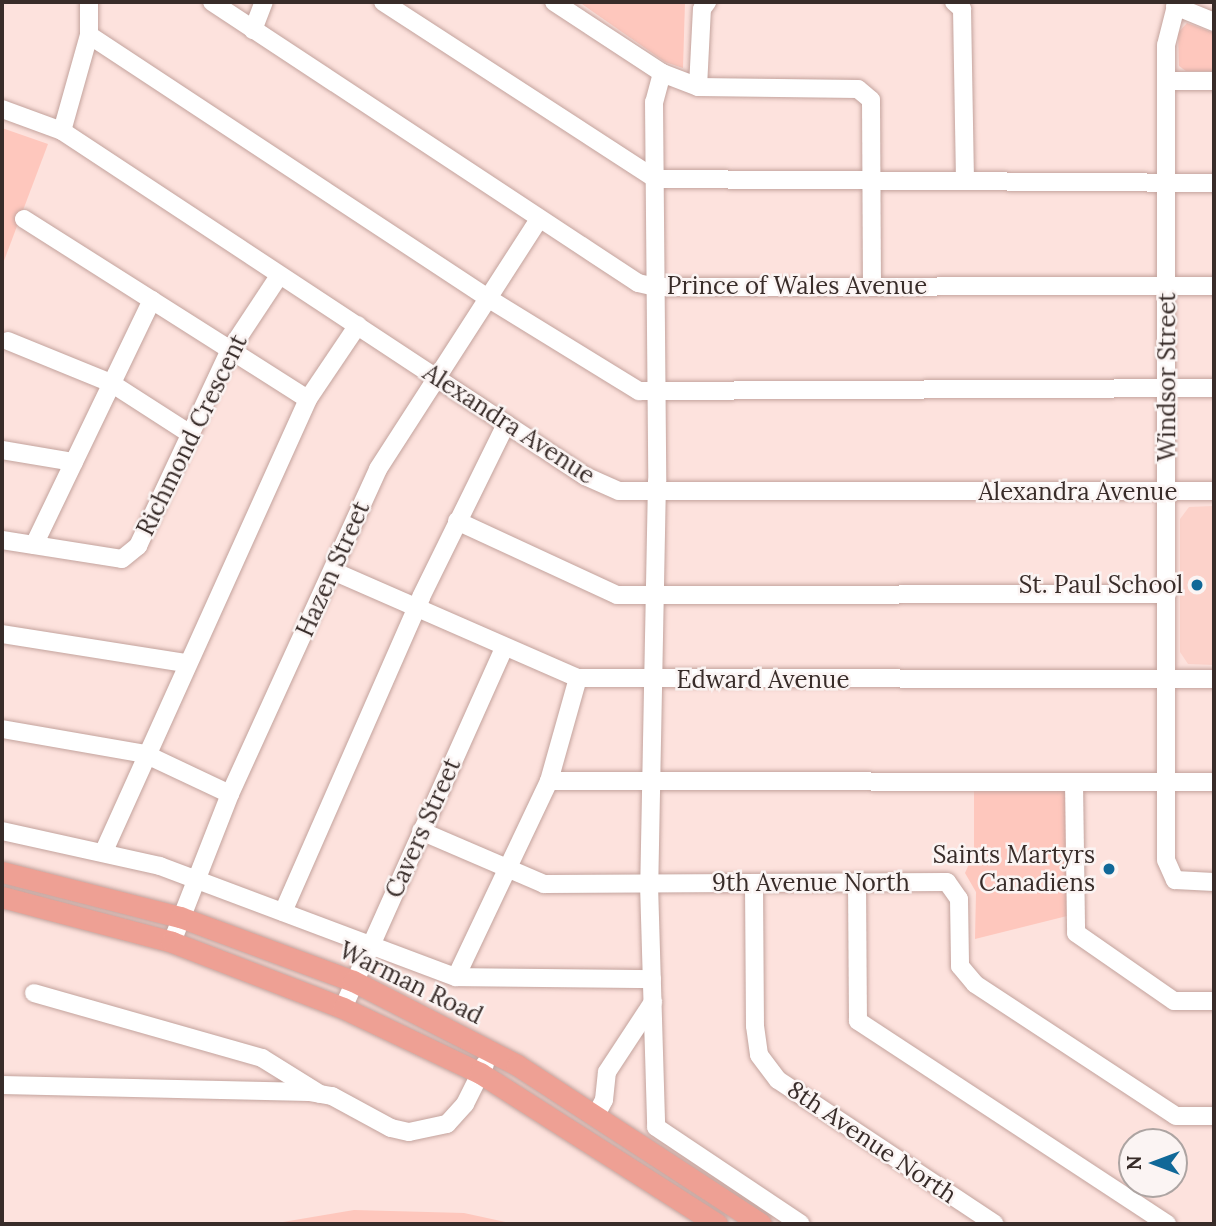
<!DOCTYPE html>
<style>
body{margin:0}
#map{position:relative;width:1216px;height:1226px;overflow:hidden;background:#fde2dd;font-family:Lora,serif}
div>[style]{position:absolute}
.built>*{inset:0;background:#fcd2ca}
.green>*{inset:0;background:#fec7bd}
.roads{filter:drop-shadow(0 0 2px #c3a39d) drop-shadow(0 0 2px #c3a39d)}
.minor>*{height:18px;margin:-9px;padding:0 9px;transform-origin:9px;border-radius:9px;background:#fff}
.major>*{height:21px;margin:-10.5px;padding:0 10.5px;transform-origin:10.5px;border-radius:10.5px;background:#eea094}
.dots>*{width:19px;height:19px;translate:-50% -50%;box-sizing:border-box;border:4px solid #fbf4f3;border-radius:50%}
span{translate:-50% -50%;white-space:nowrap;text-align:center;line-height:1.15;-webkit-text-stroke:5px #fbf4f3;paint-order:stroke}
.street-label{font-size:24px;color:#382c29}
.poi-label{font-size:24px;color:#382c29}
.right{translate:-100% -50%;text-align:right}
.frame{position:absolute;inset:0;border:4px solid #382c29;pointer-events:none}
.north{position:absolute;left:1118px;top:1128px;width:70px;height:70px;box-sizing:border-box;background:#fbf4f3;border:2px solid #ada4a2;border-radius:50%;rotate:270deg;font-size:19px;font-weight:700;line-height:28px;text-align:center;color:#382c29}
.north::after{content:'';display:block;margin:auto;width:24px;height:32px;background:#106898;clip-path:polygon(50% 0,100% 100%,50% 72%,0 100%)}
</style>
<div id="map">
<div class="built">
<i style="clip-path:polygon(1214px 506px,1214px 665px,1188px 664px,1180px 652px,1180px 519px,1189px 507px)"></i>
</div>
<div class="green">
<i style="clip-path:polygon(579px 2px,685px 2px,683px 68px,665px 62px)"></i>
<i style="clip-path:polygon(1187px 23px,1214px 33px,1214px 71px,1186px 71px,1179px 66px,1178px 33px)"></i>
<i style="clip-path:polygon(2px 128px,48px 144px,2px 266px)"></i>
<i style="clip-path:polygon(974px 786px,1068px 786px,1071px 915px,975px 939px,976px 892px,965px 873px,974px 853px)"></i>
<i style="clip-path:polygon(354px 1210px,464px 1213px,514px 1224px,271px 1224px)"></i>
</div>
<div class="roads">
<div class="minor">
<i style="left:212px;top:2px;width:510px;rotate:33.41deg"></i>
<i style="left:638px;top:283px;width:17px;rotate:13deg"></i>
<i style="left:655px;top:287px;width:559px;rotate:-0.1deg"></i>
<i style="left:383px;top:2px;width:325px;rotate:33deg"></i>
<i style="left:656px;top:179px;width:558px;rotate:0.41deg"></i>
<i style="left:554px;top:2px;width:129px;rotate:33.3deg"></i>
<i style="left:662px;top:73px;width:39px;rotate:21deg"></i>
<i style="left:698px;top:87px;width:160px;rotate:0.7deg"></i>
<i style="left:858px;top:89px;width:17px;rotate:40deg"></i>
<i style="left:871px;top:100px;width:185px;rotate:89.7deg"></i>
<i style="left:954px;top:2px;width:11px;rotate:41deg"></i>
<i style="left:962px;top:9px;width:172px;rotate:89deg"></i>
<i style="left:1177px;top:2px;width:44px;rotate:104.3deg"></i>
<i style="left:1166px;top:45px;width:815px;rotate:90deg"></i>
<i style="left:1166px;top:860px;width:22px;rotate:66deg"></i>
<i style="left:1175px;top:880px;width:39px;rotate:3deg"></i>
<i style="left:1175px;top:6px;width:42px;rotate:22.3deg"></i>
<i style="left:253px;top:30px;width:30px;rotate:-69deg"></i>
<i style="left:89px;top:35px;width:476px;rotate:33.4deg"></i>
<i style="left:486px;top:297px;width:180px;rotate:31.6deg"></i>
<i style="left:639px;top:391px;width:575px;rotate:-0.3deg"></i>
<i style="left:662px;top:73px;width:30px;rotate:105deg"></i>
<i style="left:654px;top:102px;width:379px;rotate:89.5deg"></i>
<i style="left:657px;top:481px;width:403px;rotate:91.1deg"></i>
<i style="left:649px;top:884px;width:243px;rotate:88.3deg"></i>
<i style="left:656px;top:1127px;width:174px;rotate:33.8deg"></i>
<i style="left:1167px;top:81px;width:47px"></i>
<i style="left:698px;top:87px;width:78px;rotate:-87.1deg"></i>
<i style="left:702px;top:9px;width:9px;rotate:-54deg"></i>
<i style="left:2px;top:109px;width:64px;rotate:20.1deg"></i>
<i style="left:62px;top:131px;width:627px;rotate:33.41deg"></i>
<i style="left:585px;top:476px;width:37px;rotate:24deg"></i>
<i style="left:619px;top:491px;width:595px"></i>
<i style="left:62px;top:131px;width:100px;rotate:-74.3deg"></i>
<i style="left:89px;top:35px;width:33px;rotate:-90deg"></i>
<i style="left:24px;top:219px;width:336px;rotate:32.4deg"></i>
<i style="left:8px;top:341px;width:111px;rotate:22.2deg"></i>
<i style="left:111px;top:383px;width:94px;rotate:32.8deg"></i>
<i style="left:2px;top:450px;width:73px;rotate:9.5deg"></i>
<i style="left:457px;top:521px;width:176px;rotate:24.8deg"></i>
<i style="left:617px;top:595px;width:550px;rotate:-0.1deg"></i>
<i style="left:2px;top:540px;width:121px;rotate:9deg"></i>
<i style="left:122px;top:559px;width:21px;rotate:-39deg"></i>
<i style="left:138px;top:546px;width:217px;rotate:-64.9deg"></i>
<i style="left:230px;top:350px;width:89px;rotate:-56.5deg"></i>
<i style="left:34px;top:545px;width:272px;rotate:-64.3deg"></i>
<i style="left:333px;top:571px;width:267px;rotate:23.6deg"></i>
<i style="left:578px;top:678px;width:636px;rotate:0.09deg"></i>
<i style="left:2px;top:634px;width:186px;rotate:9deg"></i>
<i style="left:2px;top:729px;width:145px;rotate:9.9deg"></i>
<i style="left:145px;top:754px;width:94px;rotate:25.2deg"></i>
<i style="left:549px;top:781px;width:665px;rotate:0.09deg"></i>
<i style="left:1074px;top:782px;width:151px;rotate:89.2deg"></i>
<i style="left:1076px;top:933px;width:119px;rotate:34.8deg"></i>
<i style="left:1174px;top:1001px;width:40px"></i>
<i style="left:2px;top:831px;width:162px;rotate:12.5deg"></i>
<i style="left:160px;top:866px;width:316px;rotate:20.6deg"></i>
<i style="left:456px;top:977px;width:196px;rotate:0.6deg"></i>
<i style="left:421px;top:831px;width:134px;rotate:23.3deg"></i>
<i style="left:544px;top:884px;width:403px;rotate:-0.3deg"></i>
<i style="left:947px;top:882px;width:21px;rotate:55deg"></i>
<i style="left:959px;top:899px;width:67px;rotate:89.1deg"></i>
<i style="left:960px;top:966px;width:23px;rotate:50deg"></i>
<i style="left:975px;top:984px;width:240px;rotate:33.3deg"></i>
<i style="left:1176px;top:1116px;width:38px"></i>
<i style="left:104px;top:851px;width:496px;rotate:-65.7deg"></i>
<i style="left:308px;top:399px;width:89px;rotate:-56deg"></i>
<i style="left:857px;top:882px;width:139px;rotate:89.6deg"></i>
<i style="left:858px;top:1021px;width:370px;rotate:33.3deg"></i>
<i style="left:754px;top:884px;width:142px;rotate:89.6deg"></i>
<i style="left:755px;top:1026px;width:29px;rotate:82deg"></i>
<i style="left:759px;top:1055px;width:31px;rotate:53deg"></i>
<i style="left:778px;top:1080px;width:260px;rotate:33.6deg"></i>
<i style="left:283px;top:912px;width:344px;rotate:-66.3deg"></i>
<i style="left:421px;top:597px;width:193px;rotate:-63.8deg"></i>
<i style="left:172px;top:942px;width:159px;rotate:-68.6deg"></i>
<i style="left:230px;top:794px;width:357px;rotate:-65.5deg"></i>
<i style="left:378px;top:469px;width:297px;rotate:-57.2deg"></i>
<i style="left:456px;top:977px;width:217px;rotate:-64.6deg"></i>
<i style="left:549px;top:781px;width:107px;rotate:-74.3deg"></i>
<i style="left:34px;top:993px;width:237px;rotate:15.9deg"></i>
<i style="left:262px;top:1058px;width:68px;rotate:31.8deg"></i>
<i style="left:343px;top:1008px;width:394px;rotate:-65.9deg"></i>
<i style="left:2px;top:1085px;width:307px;rotate:1.3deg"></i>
<i style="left:309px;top:1092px;width:23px;rotate:10deg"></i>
<i style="left:332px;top:1096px;width:67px;rotate:28.5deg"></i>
<i style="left:391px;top:1128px;width:18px;rotate:13deg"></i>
<i style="left:409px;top:1132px;width:39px;rotate:-12deg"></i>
<i style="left:447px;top:1124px;width:27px;rotate:-48deg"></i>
<i style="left:465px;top:1104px;width:45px;rotate:-63.4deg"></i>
<i style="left:596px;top:1115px;width:17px;rotate:-62deg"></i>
<i style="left:604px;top:1100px;width:28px;rotate:-84deg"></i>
<i style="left:607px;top:1072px;width:84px;rotate:-56.7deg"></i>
</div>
<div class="major">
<i style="left:2px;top:872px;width:184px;rotate:14.2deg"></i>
<i style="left:180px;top:917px;width:184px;rotate:20.3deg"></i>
<i style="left:353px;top:981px;width:184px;rotate:27.1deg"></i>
<i style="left:517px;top:1065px;width:291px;rotate:33.1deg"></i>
<i style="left:2px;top:897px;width:176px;rotate:14.8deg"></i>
<i style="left:172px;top:942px;width:183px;rotate:21.1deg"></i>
<i style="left:343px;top:1008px;width:152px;rotate:25.4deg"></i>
<i style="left:480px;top:1073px;width:281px;rotate:32.5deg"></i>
</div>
</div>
<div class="dots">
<i style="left:1197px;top:585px;background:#106898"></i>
<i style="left:1109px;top:869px;background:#106898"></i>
</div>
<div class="street-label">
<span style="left:797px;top:286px">Prince of Wales Avenue</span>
<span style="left:1167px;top:377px;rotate:-90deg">Windsor Street</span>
<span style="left:509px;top:424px;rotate:33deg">Alexandra Avenue</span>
<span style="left:192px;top:435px;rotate:-64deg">Richmond Crescent</span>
<span style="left:1078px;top:492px">Alexandra Avenue</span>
<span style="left:333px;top:569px;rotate:-66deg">Hazen Street</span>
<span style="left:763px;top:680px">Edward Avenue</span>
<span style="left:423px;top:828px;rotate:-66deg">Cavers Street</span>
<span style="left:811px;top:883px">9th Avenue North</span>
<span style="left:411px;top:983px;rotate:26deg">Warman Road</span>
<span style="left:872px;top:1142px;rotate:34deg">8th Avenue North</span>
</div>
<div class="poi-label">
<span class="right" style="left:1183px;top:585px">St. Paul School</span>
<span class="right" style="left:1095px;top:869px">Saints Martyrs<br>Canadiens</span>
</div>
<div class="frame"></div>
<div class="north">N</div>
</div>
